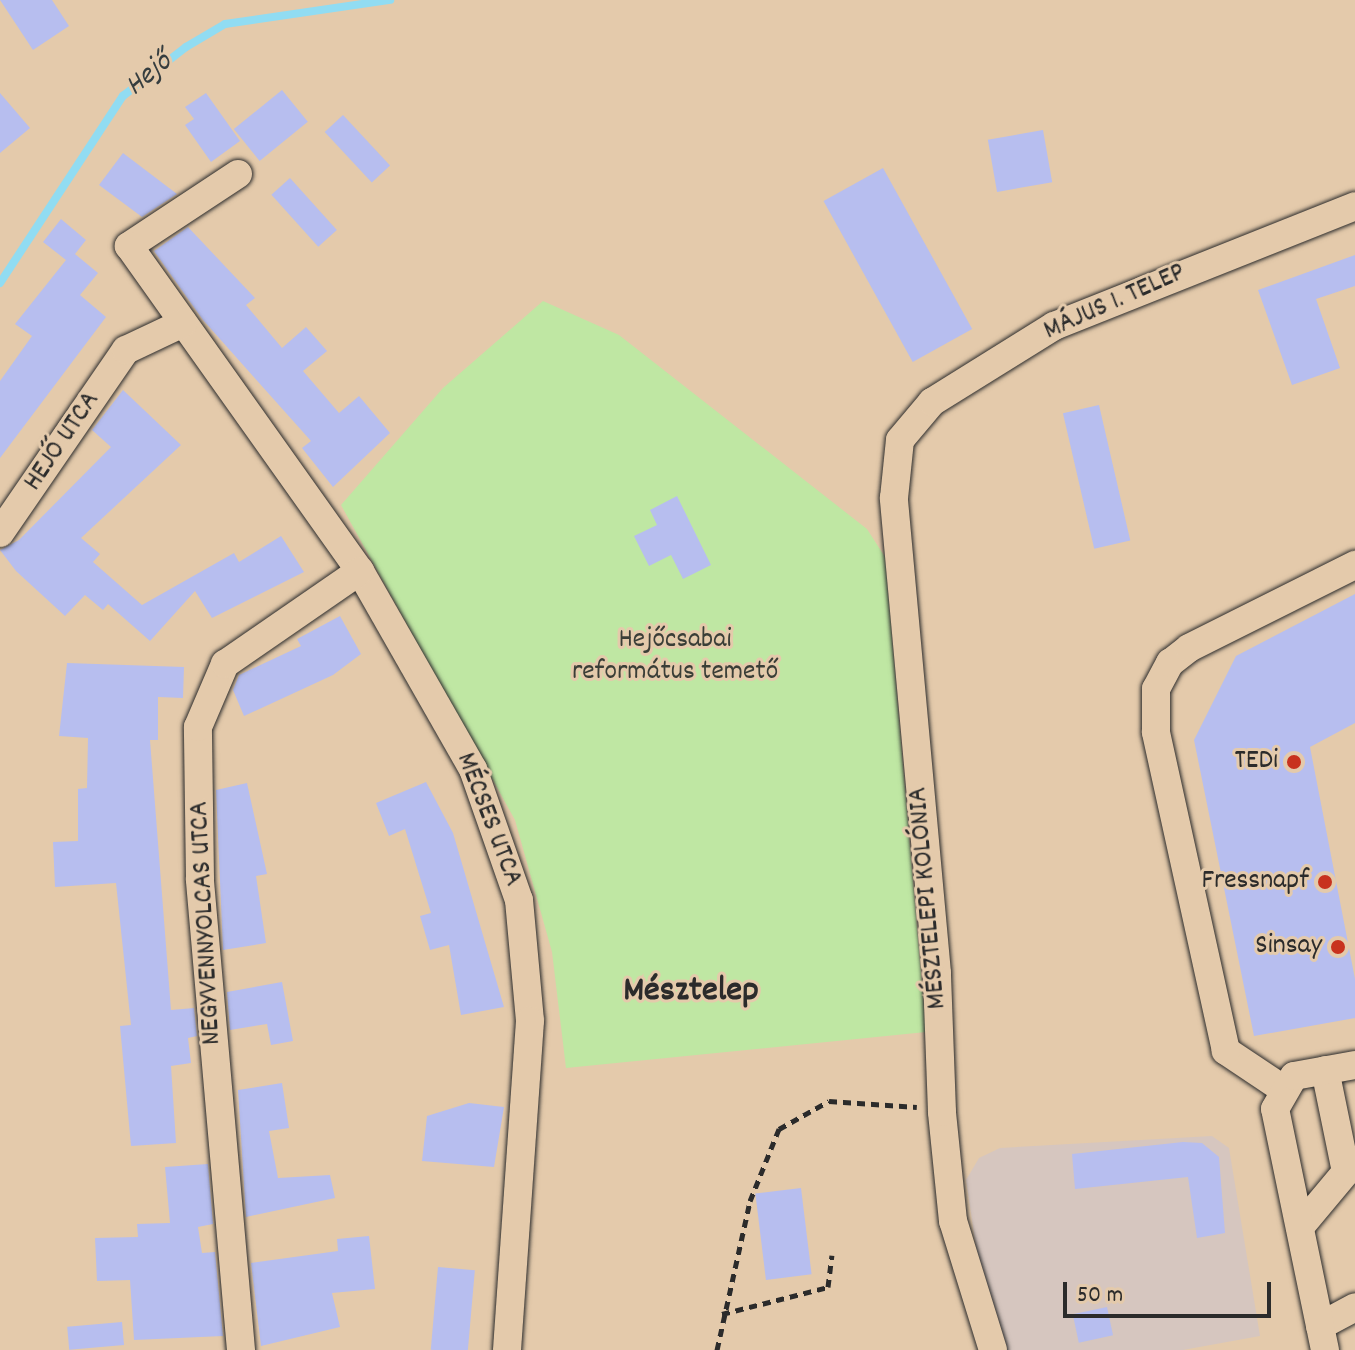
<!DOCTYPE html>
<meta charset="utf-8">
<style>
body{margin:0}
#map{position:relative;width:1355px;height:1350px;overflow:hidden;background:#e4caab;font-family:Dekko,sans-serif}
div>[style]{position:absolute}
.built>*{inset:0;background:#d6c6bf}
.green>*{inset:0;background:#bfe7a3}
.stream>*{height:8px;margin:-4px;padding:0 4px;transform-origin:4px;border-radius:4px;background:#91dcf2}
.building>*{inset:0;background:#b7beef;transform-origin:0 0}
.path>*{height:5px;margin-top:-2.5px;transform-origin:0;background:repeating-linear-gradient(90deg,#2b2b2b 0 8px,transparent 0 14px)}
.roads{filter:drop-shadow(0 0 2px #2b2b2b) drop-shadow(0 0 2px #2b2b2b)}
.minor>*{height:28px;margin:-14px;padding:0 14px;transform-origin:14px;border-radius:14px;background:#e4caab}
.dots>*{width:22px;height:22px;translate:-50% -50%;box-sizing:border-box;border:4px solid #e4caab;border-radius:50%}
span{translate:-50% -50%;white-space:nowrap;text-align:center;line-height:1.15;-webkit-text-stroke:6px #e4caab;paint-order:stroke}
.street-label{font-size:28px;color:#2b2b2b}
.park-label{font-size:28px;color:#3a3e37}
.poi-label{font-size:28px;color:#2b2b2b}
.right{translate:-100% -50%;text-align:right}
.water-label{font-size:30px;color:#353d3f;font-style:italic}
.district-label{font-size:36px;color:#2b2b2b;font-weight:700}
.scale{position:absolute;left:1063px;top:1282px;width:208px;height:36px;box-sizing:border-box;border:4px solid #2b2b2b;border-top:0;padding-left:10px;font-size:24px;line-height:28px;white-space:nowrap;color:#2b2b2b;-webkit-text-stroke:6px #e4caab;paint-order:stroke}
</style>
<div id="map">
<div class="built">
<i style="clip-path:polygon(1212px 1136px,1229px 1148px,1260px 1336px,1183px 1350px,1007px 1350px,982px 1288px,966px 1180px,979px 1158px,1000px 1148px)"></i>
</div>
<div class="green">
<i style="clip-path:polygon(543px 301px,619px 335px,867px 529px,885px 557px,926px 1032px,566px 1068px,552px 952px,515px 820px,341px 505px,443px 388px)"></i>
</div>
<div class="stream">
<i style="left:0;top:283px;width:224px;rotate:-56.7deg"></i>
<i style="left:123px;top:96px;width:80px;rotate:-37.9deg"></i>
<i style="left:186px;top:47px;width:45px;rotate:-30.5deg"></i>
<i style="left:225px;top:24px;width:167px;rotate:-8.3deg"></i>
</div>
<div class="building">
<i style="clip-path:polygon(0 0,52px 0,69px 26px,33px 50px)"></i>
<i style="left:282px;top:90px;width:41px;height:62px;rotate:51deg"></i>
<i style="clip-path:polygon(0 93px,30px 128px,0 153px)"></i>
<i style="clip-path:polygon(206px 93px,240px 141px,211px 162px,185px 125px,194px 119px,185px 107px)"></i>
<i style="left:343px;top:115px;width:69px;height:25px;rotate:47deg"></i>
<i style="left:1043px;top:130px;width:53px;height:56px;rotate:80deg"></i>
<i style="clip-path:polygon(123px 153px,177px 194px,142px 217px,99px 185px)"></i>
<i style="left:883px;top:168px;width:184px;height:68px;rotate:61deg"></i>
<i style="left:290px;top:178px;width:70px;height:25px;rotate:48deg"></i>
<i style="clip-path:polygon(61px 219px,86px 240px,75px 254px,98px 273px,80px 295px,106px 317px,0 458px,0 381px,32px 336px,15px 324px,66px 260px,43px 242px)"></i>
<i style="clip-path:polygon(188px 227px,255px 298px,246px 305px,282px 348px,306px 327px,327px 351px,303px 371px,339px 413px,359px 396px,390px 433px,333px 487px,302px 448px,311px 441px,203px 320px,154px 251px)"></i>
<i style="clip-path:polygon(1355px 255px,1355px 286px,1316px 299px,1340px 368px,1292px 385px,1258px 290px)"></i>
<i style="clip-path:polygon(123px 390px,181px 445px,81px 538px,100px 554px,93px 562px,142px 605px,234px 553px,239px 562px,281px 536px,304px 572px,212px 618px,195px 591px,150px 641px,108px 604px,103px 610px,85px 595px,65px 616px,16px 571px,0 550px,19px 540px,111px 447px,92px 430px)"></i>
<i style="left:1099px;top:405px;width:139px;height:37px;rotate:77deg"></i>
<i style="clip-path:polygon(677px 496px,711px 565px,683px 579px,671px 555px,649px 566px,634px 536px,657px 525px,650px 510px)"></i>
<i style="clip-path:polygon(1355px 594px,1355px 723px,1310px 747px,1355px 979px,1355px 1018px,1254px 1036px,1194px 740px,1236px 656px)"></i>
<i style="clip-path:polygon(340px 616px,361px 654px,333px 675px,244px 716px,233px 690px,239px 675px,301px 646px,297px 639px)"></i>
<i style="clip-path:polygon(67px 663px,184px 667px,183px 698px,158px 697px,158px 740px,150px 740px,171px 1010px,194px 1008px,197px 1036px,188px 1038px,191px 1063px,171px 1066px,176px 1143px,131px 1146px,120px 1026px,131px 1025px,116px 883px,55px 887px,53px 842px,78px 841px,78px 789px,87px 788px,88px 738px,59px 736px)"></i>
<i style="clip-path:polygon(426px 782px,453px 833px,504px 1007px,461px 1015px,449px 945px,430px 950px,420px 916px,431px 913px,405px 829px,389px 836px,376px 803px)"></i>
<i style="clip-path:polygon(247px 783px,267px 874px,256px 876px,266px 943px,223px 950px,216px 790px)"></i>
<i style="clip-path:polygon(282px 982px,293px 1041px,271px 1045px,267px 1024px,230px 1030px,227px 992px)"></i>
<i style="clip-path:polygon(282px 1083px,289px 1128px,269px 1131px,278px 1178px,330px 1175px,335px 1198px,246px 1217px,238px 1090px)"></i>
<i style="clip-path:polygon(469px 1103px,504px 1107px,494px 1167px,422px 1161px,427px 1116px)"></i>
<i style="clip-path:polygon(1183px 1142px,1202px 1143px,1219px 1157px,1225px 1233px,1197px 1238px,1188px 1177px,1075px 1189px,1072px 1154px)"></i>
<i style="clip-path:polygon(208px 1164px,213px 1224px,198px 1227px,202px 1253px,215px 1252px,223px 1336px,134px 1340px,130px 1280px,97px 1281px,95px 1238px,138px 1237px,137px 1224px,170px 1223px,165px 1167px)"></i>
<i style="left:801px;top:1188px;width:87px;height:46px;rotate:83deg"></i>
<i style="clip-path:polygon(369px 1236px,375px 1289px,332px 1293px,340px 1327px,261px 1346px,251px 1263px,338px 1251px,337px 1239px)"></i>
<i style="left:438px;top:1267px;width:37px;height:83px;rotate:5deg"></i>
<i style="left:1107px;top:1307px;width:29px;height:35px;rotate:78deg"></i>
<i style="left:122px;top:1322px;width:23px;height:55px;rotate:85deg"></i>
</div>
<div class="path">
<i style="left:722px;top:1314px;width:109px;rotate:-14.3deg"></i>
<i style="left:828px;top:1287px;width:32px;rotate:-83deg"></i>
<i style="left:717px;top:1350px;width:153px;rotate:-77.5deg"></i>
<i style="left:750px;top:1201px;width:78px;rotate:-68.1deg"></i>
<i style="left:779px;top:1129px;width:57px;rotate:-29.2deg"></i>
<i style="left:829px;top:1101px;width:88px;rotate:3.9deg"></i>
</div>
<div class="roads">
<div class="minor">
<i style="left:238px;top:174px;width:131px;rotate:146.6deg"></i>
<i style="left:129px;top:246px;width:399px;rotate:54.6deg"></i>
<i style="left:360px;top:571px;width:228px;rotate:60.3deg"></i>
<i style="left:473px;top:769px;width:139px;rotate:70.7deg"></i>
<i style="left:519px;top:900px;width:121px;rotate:84.8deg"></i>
<i style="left:530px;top:1021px;width:330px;rotate:94deg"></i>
<i style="left:0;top:533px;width:222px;rotate:-55.5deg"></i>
<i style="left:126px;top:350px;width:63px;rotate:-25.3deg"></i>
<i style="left:1283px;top:1089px;width:69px;rotate:-146.3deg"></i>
<i style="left:1226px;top:1051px;width:327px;rotate:-102.4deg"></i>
<i style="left:1156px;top:732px;width:43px;rotate:-90deg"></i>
<i style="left:1156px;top:689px;width:30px;rotate:-62deg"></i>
<i style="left:1170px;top:663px;width:24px;rotate:-38deg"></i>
<i style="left:1189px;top:648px;width:186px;rotate:-26.6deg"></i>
<i style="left:1300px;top:1227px;width:72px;rotate:-50.1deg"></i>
<i style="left:1346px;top:1172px;width:104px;rotate:-101.6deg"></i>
<i style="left:1320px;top:1326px;width:40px;rotate:-28deg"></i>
<i style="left:241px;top:1350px;width:473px;rotate:-95deg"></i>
<i style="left:200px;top:879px;width:152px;rotate:-90.8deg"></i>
<i style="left:198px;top:727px;width:69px;rotate:-66.8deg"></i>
<i style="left:225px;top:664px;width:164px;rotate:-34.6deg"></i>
<i style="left:993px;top:1350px;width:135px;rotate:-107.2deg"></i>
<i style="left:953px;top:1221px;width:110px;rotate:-95.8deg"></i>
<i style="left:942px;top:1112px;width:139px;rotate:-92.1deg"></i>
<i style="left:937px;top:973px;width:477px;rotate:-95.2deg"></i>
<i style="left:894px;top:498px;width:58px;rotate:-84.1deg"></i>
<i style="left:900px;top:440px;width:50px;rotate:-49.9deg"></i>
<i style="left:932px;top:402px;width:144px;rotate:-31.9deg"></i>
<i style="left:1054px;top:326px;width:324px;rotate:-21.7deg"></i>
<i style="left:1325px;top:1350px;width:246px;rotate:-101.7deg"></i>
<i style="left:1275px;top:1109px;width:38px;rotate:-60deg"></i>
<i style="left:1294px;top:1076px;width:62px;rotate:-10.2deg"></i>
</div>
</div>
<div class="dots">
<i style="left:1294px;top:762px;background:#c8321e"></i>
<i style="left:1325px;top:882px;background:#c8321e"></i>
<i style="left:1338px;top:947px;background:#c8321e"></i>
</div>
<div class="street-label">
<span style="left:1115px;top:303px;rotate:-24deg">MÁJUS 1. TELEP</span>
<span style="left:63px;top:442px;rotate:-56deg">HEJŐ UTCA</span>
<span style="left:488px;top:820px;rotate:69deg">MÉCSES UTCA</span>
<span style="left:929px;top:898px;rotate:-95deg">MÉSZTELEPI KOLÓNIA</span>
<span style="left:207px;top:923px;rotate:-93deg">NEGYVENNYOLCAS UTCA</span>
</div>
<div class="park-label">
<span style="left:675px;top:657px">Hejőcsabai<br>református temető</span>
</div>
<div class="poi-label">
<span class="right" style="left:1278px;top:762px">TEDi</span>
<span class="right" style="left:1309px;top:882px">Fressnapf</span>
<span class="right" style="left:1322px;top:947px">Sinsay</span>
</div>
<div class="water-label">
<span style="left:150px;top:76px;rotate:-40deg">Hejő</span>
</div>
<div class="district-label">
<span style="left:691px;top:993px">Mésztelep</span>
</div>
<div class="scale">50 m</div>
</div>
